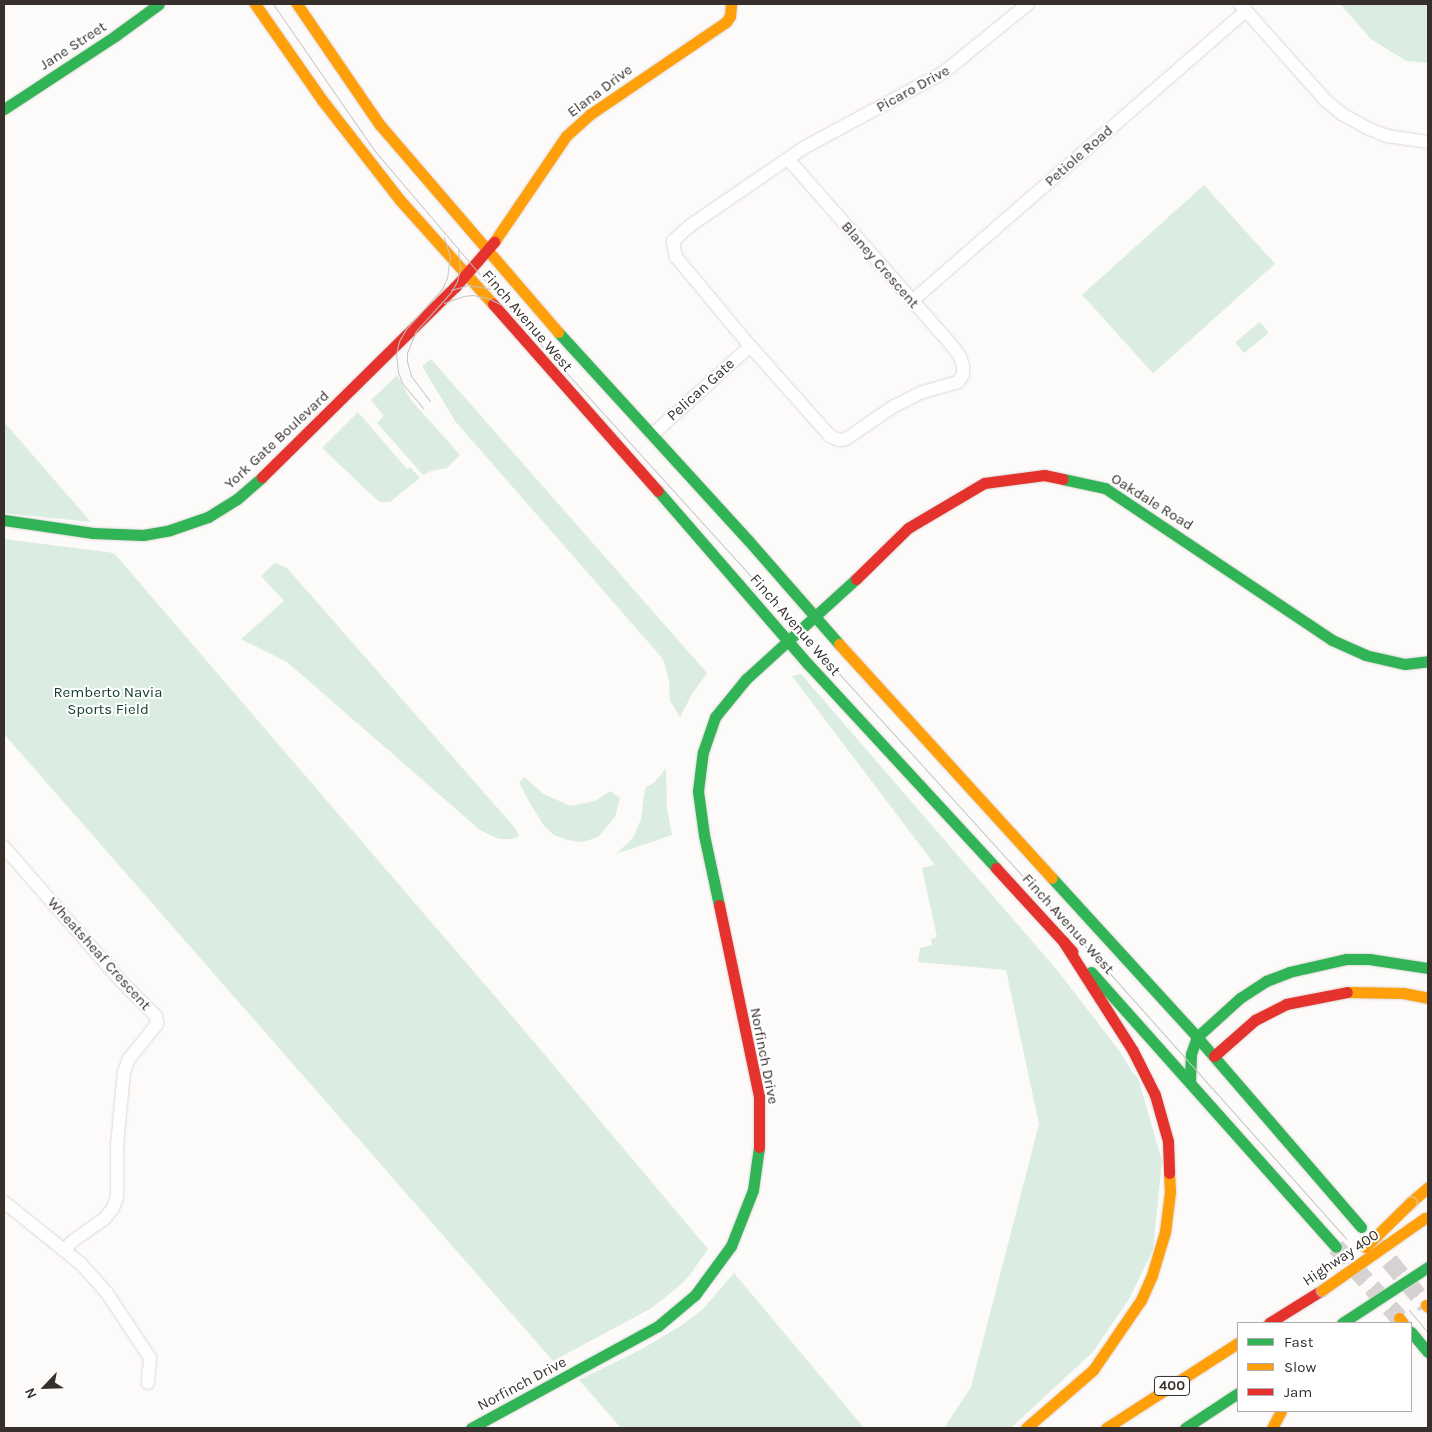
<!DOCTYPE html>
<style>
body{margin:0}
#map{position:relative;width:1432px;height:1432px;overflow:hidden;background:#fdfbfa;font-family:Karla,sans-serif}
div>[style]{position:absolute}
.green>*{inset:0;background:#dbece3;transform-origin:0 0}
.secondary-tunnel>*{height:18px;margin-top:-9px;transform-origin:0;background:repeating-linear-gradient(90deg,#d5d2d1 0 18px,transparent 0 27px)}
.roads{filter:drop-shadow(0 0 1px #dcd8d6) drop-shadow(0 0 1px #dcd8d6)}
.street>*{height:12px;margin:-6px;padding:0 6px;transform-origin:6px;border-radius:6px;background:#fffefe}
.fast>*{height:11px;margin:-5.5px;padding:0 5.5px;transform-origin:5.5px;border-radius:5.5px;background:#30b455}
.slow>*{height:11px;margin:-5.5px;padding:0 5.5px;transform-origin:5.5px;border-radius:5.5px;background:#ff9f0a}
.jam>*{height:11px;margin:-5.5px;padding:0 5.5px;transform-origin:5.5px;border-radius:5.5px;background:#e5322d}
.tram>*{height:1px;margin:-0.5px;padding:0 0.5px;transform-origin:0.5px;border-radius:0.5px;background:#c6c5c4}
.bridges{filter:drop-shadow(0 0 1px #dcd8d6) drop-shadow(0 0 1px #dcd8d6)}
.fast-bridge>*{height:11px;margin:-5.5px;padding:0 5.5px;transform-origin:5.5px;border-radius:5.5px;background:#30b455}
.slow-bridge>*{height:11px;margin:-5.5px;padding:0 5.5px;transform-origin:5.5px;border-radius:5.5px;background:#ff9f0a}
span{translate:-50% -50%;white-space:nowrap;text-align:center;line-height:1.15;-webkit-text-stroke:4px #fff;paint-order:stroke}
.shield-label span{padding:1px 4px;background:#fff;border:1px solid;border-radius:4px;-webkit-text-stroke-width:0}
.shield-label{font-size:14px;color:#362f2c;font-weight:700}
.street-label{font-size:15px;color:#362f2c}
.park-label{font-size:15px;color:#103e2d}
.frame{position:absolute;inset:0;border:5px solid #362f2c;pointer-events:none}
.legend{position:absolute;left:1237px;top:1322px;width:175px;height:90px;box-sizing:border-box;background:#fff;border:1px solid #afacab;margin:0;padding:6px 9px;list-style:none;font-size:15px;color:#362f2c}
.legend li{display:flex;align-items:center;gap:10px;height:25px}
.legend b{width:25px;border:1px solid #afacab}
.north{position:absolute;left:20px;top:1362px;width:50px;height:50px;-webkit-text-stroke:4px #fff;paint-order:stroke;rotate:246deg;font-size:14px;font-weight:700;line-height:20px;text-align:center;color:#362f2c}
.north::after{content:'';display:block;margin:auto;width:18px;height:22px;background:#362f2c;clip-path:polygon(50% 0,100% 100%,50% 72%,0 100%)}
</style>
<div id="map">
<div class="green">
<i style="clip-path:polygon(1340px 4px,1428px 4px,1428px 63px,1406px 61px,1371px 39px)"></i>
<i style="left:1204px;top:185px;width:106px;height:164px;rotate:48deg"></i>
<i style="left:1260px;top:322px;width:14px;height:32px;rotate:51deg"></i>
<i style="clip-path:polygon(431px 359px,707px 673px,692px 694px,680px 717px,670px 701px,669px 681px,663px 659px,455px 421px,422px 366px)"></i>
<i style="clip-path:polygon(397px 375px,411px 400px,460px 455px,447px 468px,431px 471px,423px 475px,377px 423px,384px 416px,371px 400px)"></i>
<i style="clip-path:polygon(358px 412px,407px 469px,410px 467px,420px 478px,390px 502px,381px 502px,376px 499px,322px 448px)"></i>
<i style="clip-path:polygon(4px 422px,91px 522px,4px 513px)"></i>
<i style="clip-path:polygon(4px 539px,114px 553px,523px 1029px,708px 1249px,690px 1275px,677px 1288px,650px 1309px,553px 1361px,4px 734px)"></i>
<i style="clip-path:polygon(275px 563px,287px 568px,516px 829px,519px 836px,513px 839px,499px 839px,480px 830px,287px 662px,241px 639px,284px 601px,261px 576px)"></i>
<i style="clip-path:polygon(801px 674px,1057px 970px,1121px 1053px,1133px 1073px,1138px 1078px,1162px 1161px,1153px 1250px,1129px 1299px,1093px 1352px,1011px 1428px,944px 1428px,971px 1387px,1039px 1124px,1006px 970px,918px 962px,920px 948px,932px 945px,931px 939px,937px 937px,922px 868px,935px 865px,792px 676px)"></i>
<i style="clip-path:polygon(666px 768px,667px 808px,672px 835px,616px 854px,633px 838px,641px 819px,645px 788px,655px 782px)"></i>
<i style="clip-path:polygon(525px 777px,542px 793px,570px 806px,595px 801px,610px 791px,620px 798px,615px 817px,598px 837px,583px 842px,567px 840px,554px 835px,544px 826px,527px 798px,519px 782px)"></i>
<i style="clip-path:polygon(734px 1273px,864px 1428px,621px 1428px,579px 1380px,640px 1350px,682px 1325px,704px 1308px)"></i>
</div>
<div class="secondary-tunnel">
<i style="left:1372px;top:1240px;width:85px;rotate:50.3deg"></i>
<i style="left:1336px;top:1247px;width:95px;rotate:48.4deg"></i>
</div>
<div class="roads">
<div class="street">
<i style="left:1240px;top:4px;width:130px;rotate:48.4deg"></i>
<i style="left:1326px;top:101px;width:21px;rotate:39deg"></i>
<i style="left:1342px;top:114px;width:31px;rotate:29deg"></i>
<i style="left:1369px;top:129px;width:19px;rotate:21deg"></i>
<i style="left:1387px;top:136px;width:41px;rotate:8.3deg"></i>
<i style="left:788px;top:159px;width:252px;rotate:48.7deg"></i>
<i style="left:954px;top:348px;width:11px;rotate:56deg"></i>
<i style="left:960px;top:357px;width:9px;rotate:72deg"></i>
<i style="left:963px;top:366px;width:9px;rotate:90deg"></i>
<i style="left:963px;top:375px;width:9px;rotate:126deg"></i>
<i style="left:958px;top:382px;width:37px;rotate:164deg"></i>
<i style="left:922px;top:392px;width:31px;rotate:153deg"></i>
<i style="left:894px;top:406px;width:58px;rotate:145.5deg"></i>
<i style="left:846px;top:439px;width:7px;rotate:172deg"></i>
<i style="left:839px;top:440px;width:10px;rotate:-156deg"></i>
<i style="left:830px;top:436px;width:120px;rotate:-131.6deg"></i>
<i style="left:750px;top:346px;width:116px;rotate:-129.7deg"></i>
<i style="left:676px;top:257px;width:16px;rotate:-101deg"></i>
<i style="left:673px;top:241px;width:24px;rotate:-42deg"></i>
<i style="left:691px;top:225px;width:138px;rotate:-34.4deg"></i>
<i style="left:805px;top:147px;width:158px;rotate:-28.3deg"></i>
<i style="left:944px;top:72px;width:108px;rotate:-39deg"></i>
<i style="left:912px;top:301px;width:442px;rotate:-41deg"></i>
<i style="left:652px;top:435px;width:132px;rotate:-42.2deg"></i>
<i style="left:4px;top:847px;width:178px;rotate:48.9deg"></i>
<i style="left:121px;top:981px;width:49px;rotate:45deg"></i>
<i style="left:156px;top:1016px;width:8px;rotate:83deg"></i>
<i style="left:157px;top:1024px;width:45px;rotate:128.7deg"></i>
<i style="left:129px;top:1059px;width:14px;rotate:111deg"></i>
<i style="left:124px;top:1072px;width:73px;rotate:95.5deg"></i>
<i style="left:117px;top:1145px;width:52px;rotate:90deg"></i>
<i style="left:117px;top:1197px;width:12px;rotate:110deg"></i>
<i style="left:113px;top:1208px;width:14px;rotate:129deg"></i>
<i style="left:104px;top:1219px;width:38px;rotate:145deg"></i>
<i style="left:73px;top:1241px;width:13px;rotate:135deg"></i>
<i style="left:4px;top:1202px;width:99px;rotate:38.8deg"></i>
<i style="left:81px;top:1264px;width:39px;rotate:48deg"></i>
<i style="left:107px;top:1293px;width:78px;rotate:56.5deg"></i>
<i style="left:150px;top:1358px;width:25px;rotate:95deg"></i>
</div>
<div class="fast">
<i style="left:4px;top:109px;width:133px;rotate:-33.3deg"></i>
<i style="left:115px;top:36px;width:54px;rotate:-36deg"></i>
<i style="left:558px;top:332px;width:282px;rotate:47.6deg"></i>
<i style="left:748px;top:540px;width:138px;rotate:48.8deg"></i>
<i style="left:1063px;top:479px;width:43px;rotate:12.1deg"></i>
<i style="left:1105px;top:488px;width:273px;rotate:33.8deg"></i>
<i style="left:1332px;top:640px;width:36px;rotate:24deg"></i>
<i style="left:1365px;top:655px;width:41px;rotate:12.7deg"></i>
<i style="left:1405px;top:664px;width:23px;rotate:-7deg"></i>
<i style="left:658px;top:491px;width:229px;rotate:49.1deg"></i>
<i style="left:808px;top:664px;width:277px;rotate:47.3deg"></i>
<i style="left:4px;top:520px;width:90px;rotate:8.3deg"></i>
<i style="left:93px;top:533px;width:50px;rotate:2.3deg"></i>
<i style="left:143px;top:535px;width:27px;rotate:-10deg"></i>
<i style="left:170px;top:530px;width:40px;rotate:-18.9deg"></i>
<i style="left:208px;top:517px;width:34px;rotate:-32deg"></i>
<i style="left:237px;top:499px;width:33px;rotate:-41deg"></i>
<i style="left:1052px;top:878px;width:215px;rotate:47.6deg"></i>
<i style="left:1197px;top:1037px;width:251px;rotate:49.2deg"></i>
<i style="left:719px;top:905px;width:72px;rotate:-102.1deg"></i>
<i style="left:704px;top:835px;width:44px;rotate:-97.8deg"></i>
<i style="left:698px;top:791px;width:39px;rotate:-83deg"></i>
<i style="left:703px;top:752px;width:37px;rotate:-71deg"></i>
<i style="left:715px;top:717px;width:49px;rotate:-50.8deg"></i>
<i style="left:746px;top:679px;width:149px;rotate:-42.3deg"></i>
<i style="left:1091px;top:972px;width:368px;rotate:48.3deg"></i>
<i style="left:1190px;top:1081px;width:27px;rotate:-88deg"></i>
<i style="left:1191px;top:1054px;width:18px;rotate:-71deg"></i>
<i style="left:1197px;top:1037px;width:58px;rotate:-42.2deg"></i>
<i style="left:1240px;top:998px;width:31px;rotate:-33deg"></i>
<i style="left:1266px;top:981px;width:25px;rotate:-21deg"></i>
<i style="left:1289px;top:972px;width:58px;rotate:-12.8deg"></i>
<i style="left:1346px;top:959px;width:23px"></i>
<i style="left:1369px;top:959px;width:60px;rotate:8.7deg"></i>
<i style="left:1411px;top:1332px;width:26px;rotate:50deg"></i>
<i style="left:471px;top:1428px;width:213px;rotate:-28.6deg"></i>
<i style="left:658px;top:1326px;width:48px;rotate:-40deg"></i>
<i style="left:695px;top:1295px;width:61px;rotate:-53.7deg"></i>
<i style="left:731px;top:1246px;width:60px;rotate:-68.6deg"></i>
<i style="left:753px;top:1190px;width:43px;rotate:-82.1deg"></i>
<i style="left:1185px;top:1428px;width:64px;rotate:-33.4deg"></i>
</div>
<div class="slow">
<i style="left:255px;top:4px;width:117px;rotate:55.1deg"></i>
<i style="left:322px;top:100px;width:125px;rotate:52.1deg"></i>
<i style="left:399px;top:199px;width:141px;rotate:48.2deg"></i>
<i style="left:297px;top:4px;width:147px;rotate:55.6deg"></i>
<i style="left:380px;top:125px;width:273px;rotate:49.3deg"></i>
<i style="left:494px;top:242px;width:128px;rotate:-55.8deg"></i>
<i style="left:566px;top:136px;width:31px;rotate:-42deg"></i>
<i style="left:589px;top:115px;width:166px;rotate:-34.2deg"></i>
<i style="left:726px;top:22px;width:7px;rotate:-56deg"></i>
<i style="left:730px;top:16px;width:12px;rotate:-85deg"></i>
<i style="left:839px;top:644px;width:316px;rotate:47.7deg"></i>
<i style="left:1347px;top:992px;width:56px;rotate:1deg"></i>
<i style="left:1403px;top:993px;width:25px;rotate:11deg"></i>
<i style="left:1411px;top:1202px;width:23px;rotate:-41deg"></i>
<i style="left:1426px;top:1305px;width:3px;rotate:45deg"></i>
<i style="left:1399px;top:1318px;width:6px;rotate:51deg"></i>
<i style="left:1026px;top:1428px;width:89px;rotate:-40.9deg"></i>
<i style="left:1093px;top:1370px;width:85px;rotate:-55.6deg"></i>
<i style="left:1141px;top:1300px;width:27px;rotate:-66deg"></i>
<i style="left:1152px;top:1275px;width:45px;rotate:-73.2deg"></i>
<i style="left:1165px;top:1232px;width:40px;rotate:-82.9deg"></i>
<i style="left:1170px;top:1192px;width:19px;rotate:-93deg"></i>
<i style="left:1106px;top:1428px;width:157px;rotate:-32.8deg"></i>
<i style="left:1272px;top:1428px;width:19px;rotate:-62deg"></i>
</div>
<div class="jam">
<i style="left:493px;top:304px;width:249px;rotate:48.6deg"></i>
<i style="left:262px;top:477px;width:271px;rotate:-44.6deg"></i>
<i style="left:455px;top:287px;width:60px;rotate:-49.1deg"></i>
<i style="left:856px;top:579px;width:73px;rotate:-44.4deg"></i>
<i style="left:908px;top:528px;width:88px;rotate:-30.6deg"></i>
<i style="left:984px;top:483px;width:61px;rotate:-7.6deg"></i>
<i style="left:1044px;top:475px;width:19px;rotate:12deg"></i>
<i style="left:996px;top:868px;width:113px;rotate:47.5deg"></i>
<i style="left:719px;top:905px;width:195px;rotate:78.2deg"></i>
<i style="left:759px;top:1096px;width:51px;rotate:90deg"></i>
<i style="left:1063px;top:941px;width:130px;rotate:57.5deg"></i>
<i style="left:1133px;top:1051px;width:49px;rotate:63.4deg"></i>
<i style="left:1155px;top:1095px;width:48px;rotate:74.2deg"></i>
<i style="left:1168px;top:1141px;width:32px;rotate:88deg"></i>
<i style="left:1214px;top:1056px;width:55px;rotate:-41.3deg"></i>
<i style="left:1255px;top:1020px;width:35px;rotate:-27deg"></i>
<i style="left:1286px;top:1004px;width:62px;rotate:-11.1deg"></i>
<i style="left:1269px;top:1323px;width:62px;rotate:-31.9deg"></i>
</div>
</div>
<div class="tram">
<i style="left:273px;top:4px;width:178px;rotate:55.3deg"></i>
<i style="left:374px;top:150px;width:219px;rotate:49.6deg"></i>
<i style="left:516px;top:317px;width:804px;rotate:47.82deg"></i>
<i style="left:1056px;top:913px;width:436px;rotate:48.3deg"></i>
<i style="left:451px;top:290px;width:19px;rotate:-16deg"></i>
<i style="left:469px;top:285px;width:23px;rotate:10deg"></i>
<i style="left:444px;top:303px;width:20px;rotate:-20deg"></i>
<i style="left:463px;top:296px;width:10px;rotate:-6deg"></i>
<i style="left:473px;top:295px;width:17px;rotate:13deg"></i>
<i style="left:490px;top:299px;width:13px;rotate:27deg"></i>
<i style="left:430px;top:401px;width:31px;rotate:-127deg"></i>
<i style="left:411px;top:376px;width:16px;rotate:-105deg"></i>
<i style="left:407px;top:361px;width:8px;rotate:-90deg"></i>
<i style="left:407px;top:353px;width:24px;rotate:-68deg"></i>
<i style="left:416px;top:331px;width:52px;rotate:-48.1deg"></i>
<i style="left:451px;top:292px;width:13px;rotate:-61deg"></i>
<i style="left:457px;top:281px;width:13px;rotate:-77deg"></i>
<i style="left:460px;top:268px;width:19px;rotate:-96deg"></i>
<i style="left:423px;top:408px;width:33px;rotate:-130deg"></i>
<i style="left:402px;top:383px;width:12px;rotate:-110deg"></i>
<i style="left:398px;top:372px;width:18px;rotate:-96deg"></i>
<i style="left:396px;top:354px;width:13px;rotate:-77deg"></i>
<i style="left:399px;top:341px;width:14px;rotate:-60deg"></i>
<i style="left:406px;top:329px;width:54px;rotate:-48deg"></i>
<i style="left:442px;top:289px;width:12px;rotate:-66deg"></i>
<i style="left:447px;top:278px;width:21px;rotate:-82deg"></i>
<i style="left:450px;top:257px;width:21px;rotate:-107deg"></i>
<i style="left:1409px;top:1310px;width:30px;rotate:50deg"></i>
</div>
<div class="bridges">
<div class="fast-bridge">
<i style="left:1342px;top:1323px;width:103px;rotate:-33.1deg"></i>
</div>
<div class="slow-bridge">
<i style="left:1365px;top:1247px;width:64px;rotate:-44.4deg"></i>
<i style="left:1322px;top:1290px;width:126px;rotate:-35deg"></i>
</div>
</div>
<div class="shield-label">
<span style="left:1172px;top:1386px">400</span>
</div>
<div class="street-label">
<span style="left:73px;top:46px;rotate:-33deg">Jane Street</span>
<span style="left:913px;top:89px;rotate:-29deg">Picaro Drive</span>
<span style="left:600px;top:91px;rotate:-37deg">Elana Drive</span>
<span style="left:1079px;top:156px;rotate:-41deg">Petiole Road</span>
<span style="left:880px;top:265px;rotate:49deg">Blaney Crescent</span>
<span style="left:527px;top:321px;rotate:49deg">Finch Avenue West</span>
<span style="left:701px;top:390px;rotate:-42deg">Pelican Gate</span>
<span style="left:277px;top:440px;rotate:-43deg">York Gate Boulevard</span>
<span style="left:1152px;top:502px;rotate:32deg">Oakdale Road</span>
<span style="left:795px;top:625px;rotate:49deg">Finch Avenue West</span>
<span style="left:1068px;top:924px;rotate:48deg">Finch Avenue West</span>
<span style="left:99px;top:954px;rotate:48deg">Wheatsheaf Crescent</span>
<span style="left:764px;top:1056px;rotate:79deg">Norfinch Drive</span>
<span style="left:1341px;top:1258px;rotate:-34deg">Highway 400</span>
<span style="left:522px;top:1384px;rotate:-28deg">Norfinch Drive</span>
</div>
<div class="park-label">
<span style="left:108px;top:701px">Remberto Navia<br>Sports Field</span>
</div>
<div class="frame"></div>
<ul class="legend">
<li><b style="height:6px;background:#30b455"></b>Fast</li>
<li><b style="height:6px;background:#ff9f0a"></b>Slow</li>
<li><b style="height:6px;background:#e5322d"></b>Jam</li>
</ul>
<div class="north">N</div>
</div>
